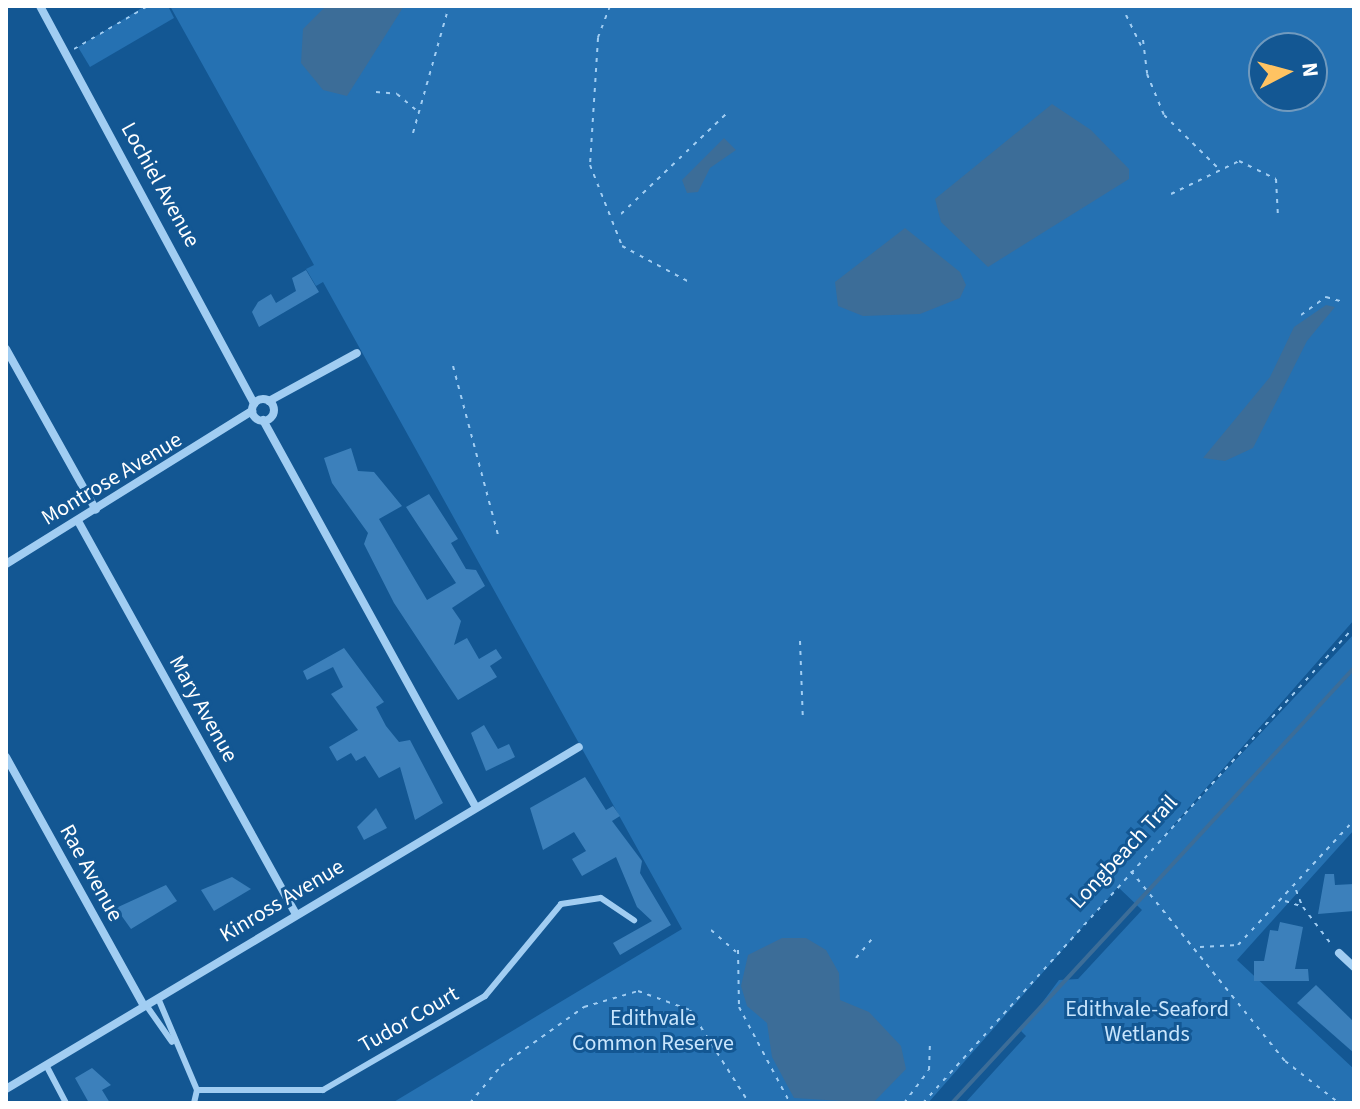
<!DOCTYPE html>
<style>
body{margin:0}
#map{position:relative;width:1360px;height:1109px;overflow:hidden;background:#135793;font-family:"Source Sans 3",sans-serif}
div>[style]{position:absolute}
.green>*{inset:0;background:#2571b2}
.water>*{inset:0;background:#3c6d98}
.stream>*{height:4px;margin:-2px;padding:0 2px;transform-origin:2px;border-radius:2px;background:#3c6d98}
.building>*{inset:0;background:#3c80bb}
.path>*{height:2px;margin-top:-1px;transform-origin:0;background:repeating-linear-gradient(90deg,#a1cdf2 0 4px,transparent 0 10px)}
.lane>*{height:6px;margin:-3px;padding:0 3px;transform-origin:3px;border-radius:3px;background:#a1cdf2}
.street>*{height:8px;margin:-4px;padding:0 4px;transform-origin:4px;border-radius:4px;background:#a1cdf2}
.street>.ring{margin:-4px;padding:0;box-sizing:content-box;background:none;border:8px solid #a1cdf2;border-radius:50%}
span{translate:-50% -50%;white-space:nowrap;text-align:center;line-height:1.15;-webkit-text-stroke:6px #135793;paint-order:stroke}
.street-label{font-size:22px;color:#fff}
.park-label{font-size:22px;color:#c8e5fd}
.frame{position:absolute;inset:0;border:8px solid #fff;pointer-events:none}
.north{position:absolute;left:1248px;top:32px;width:80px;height:80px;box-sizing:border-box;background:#135793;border:2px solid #719abe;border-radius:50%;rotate:84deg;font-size:22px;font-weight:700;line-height:32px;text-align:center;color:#fff}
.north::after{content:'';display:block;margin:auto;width:28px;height:36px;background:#ffc362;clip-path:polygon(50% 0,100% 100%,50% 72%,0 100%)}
</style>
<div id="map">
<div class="green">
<i style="clip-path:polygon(145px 6px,168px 6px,174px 18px,90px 67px,78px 47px)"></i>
<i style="clip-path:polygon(evenodd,170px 6px,1354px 6px,1354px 620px,1155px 846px,1354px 634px,1354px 830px,1237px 960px,1354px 1069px,1354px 1103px,965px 1103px,1026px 1036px,1021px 1031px,1059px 980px,1078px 979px,1142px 910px,1118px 887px,928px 1103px,392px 1103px,682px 929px,323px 282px,316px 286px,306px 269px,314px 265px,170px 6px,1264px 48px,1312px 48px,1312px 96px,1264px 96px,1264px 48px)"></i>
</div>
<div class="water">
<i style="clip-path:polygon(326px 6px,404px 6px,347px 96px,323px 90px,301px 63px,303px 29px)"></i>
<i style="clip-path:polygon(1052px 104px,1091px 130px,1129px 169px,1129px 179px,988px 267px,941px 222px,935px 199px)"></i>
<i style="clip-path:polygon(724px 138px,736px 150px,710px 168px,698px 192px,687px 193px,682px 180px)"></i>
<i style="clip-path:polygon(905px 228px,960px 272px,966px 285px,960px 298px,920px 314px,863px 316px,838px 306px,835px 282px)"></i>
<i style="clip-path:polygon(1326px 305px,1335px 307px,1307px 341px,1253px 448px,1225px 461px,1203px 458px,1270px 377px,1294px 327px)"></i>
<i style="clip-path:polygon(782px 938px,806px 938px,826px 950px,839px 973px,840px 1000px,869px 1012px,901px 1046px,906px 1069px,873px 1103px,794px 1098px,772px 1057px,767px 1023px,747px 1006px,741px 986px,748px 955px)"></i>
</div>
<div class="stream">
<i style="left:952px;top:1103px;width:592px;rotate:-47.26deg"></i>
</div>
<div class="building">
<i style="clip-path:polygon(306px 270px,319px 292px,259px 327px,252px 312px,258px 302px,271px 294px,276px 303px,296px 291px,292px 278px)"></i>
<i style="clip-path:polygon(351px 448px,358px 471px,374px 472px,402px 506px,379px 519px,427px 600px,456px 583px,406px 507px,429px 494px,458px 539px,451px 543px,466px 569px,476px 570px,485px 586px,452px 608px,461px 621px,454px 645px,467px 638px,479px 659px,496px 649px,502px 658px,490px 666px,497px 677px,458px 700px,394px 603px,364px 544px,368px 533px,332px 483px,324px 458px)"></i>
<i style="clip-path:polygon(344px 648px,384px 702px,376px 707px,386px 726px,399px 742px,410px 740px,443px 803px,415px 820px,400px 767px,379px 778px,365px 756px,356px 761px,351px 753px,337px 761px,329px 747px,358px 730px,331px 694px,343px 687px,333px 667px,307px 680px,303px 671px)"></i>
<i style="clip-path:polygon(484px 725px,498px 749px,509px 744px,515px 757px,486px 771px,471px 733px)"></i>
<i style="clip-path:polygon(585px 777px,606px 810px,613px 806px,620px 816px,612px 821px,642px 861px,640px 873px,671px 925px,620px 955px,613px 943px,652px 921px,637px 907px,616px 857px,582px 876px,572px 859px,586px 851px,574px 832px,543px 850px,530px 808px)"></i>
<i style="clip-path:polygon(376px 808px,387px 828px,364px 840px,357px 827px)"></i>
<i style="clip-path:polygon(1325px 874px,1334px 874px,1335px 885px,1354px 884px,1354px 911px,1318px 914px)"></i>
<i style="clip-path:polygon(232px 877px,251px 889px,214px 911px,201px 890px)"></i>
<i style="clip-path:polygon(166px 885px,177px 901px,131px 929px,116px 908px)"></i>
<i style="clip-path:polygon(1280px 922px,1303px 927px,1295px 969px,1308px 969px,1309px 981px,1254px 981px,1254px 961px,1264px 961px,1270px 930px,1278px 931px)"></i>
<i style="clip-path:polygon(1316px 985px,1354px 1022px,1354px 1053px,1297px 1003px)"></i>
<i style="clip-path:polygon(92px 1068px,111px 1085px,102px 1090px,110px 1103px,89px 1103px,75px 1078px)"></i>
</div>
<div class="path">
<i style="left:610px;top:6px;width:34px;rotate:111deg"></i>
<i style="left:598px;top:38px;width:127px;rotate:93.6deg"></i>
<i style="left:590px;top:165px;width:87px;rotate:68.4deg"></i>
<i style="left:622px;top:246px;width:76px;rotate:28.2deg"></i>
<i style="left:1126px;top:15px;width:34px;rotate:64deg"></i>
<i style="left:1143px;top:40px;width:34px;rotate:83deg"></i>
<i style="left:1147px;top:74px;width:44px;rotate:67.5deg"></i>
<i style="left:1164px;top:115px;width:76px;rotate:44.5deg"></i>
<i style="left:74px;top:49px;width:86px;rotate:-30.2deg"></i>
<i style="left:376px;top:92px;width:21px;rotate:5deg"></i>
<i style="left:397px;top:94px;width:26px;rotate:40deg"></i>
<i style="left:413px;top:133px;width:132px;rotate:-74.2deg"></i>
<i style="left:1171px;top:194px;width:76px;rotate:-25.9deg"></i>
<i style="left:1239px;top:161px;width:41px;rotate:25.9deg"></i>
<i style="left:1276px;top:179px;width:34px;rotate:87deg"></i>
<i style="left:621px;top:214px;width:145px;rotate:-43.6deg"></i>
<i style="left:1301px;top:315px;width:31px;rotate:-36deg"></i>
<i style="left:1326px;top:297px;width:18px;rotate:16deg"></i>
<i style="left:453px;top:366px;width:175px;rotate:75.1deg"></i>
<i style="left:800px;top:641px;width:80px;rotate:87.9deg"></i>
<i style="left:1131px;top:871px;width:245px;rotate:51deg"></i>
<i style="left:1285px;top:1061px;width:68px;rotate:37.9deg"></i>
<i style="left:1296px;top:890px;width:17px;rotate:69deg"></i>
<i style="left:1285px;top:901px;width:19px;rotate:18deg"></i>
<i style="left:1303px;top:907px;width:46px;rotate:52.9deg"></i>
<i style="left:711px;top:930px;width:33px;rotate:41deg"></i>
<i style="left:1200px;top:947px;width:38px;rotate:-3deg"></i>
<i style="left:1238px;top:945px;width:171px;rotate:-47.1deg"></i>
<i style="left:738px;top:950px;width:57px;rotate:89deg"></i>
<i style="left:739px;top:1007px;width:109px;rotate:62deg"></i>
<i style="left:856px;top:958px;width:25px;rotate:-50deg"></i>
<i style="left:470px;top:1103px;width:48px;rotate:-50deg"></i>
<i style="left:501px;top:1066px;width:102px;rotate:-35.4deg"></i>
<i style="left:584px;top:1007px;width:56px;rotate:-16.5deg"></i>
<i style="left:638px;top:991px;width:55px;rotate:20.1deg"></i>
<i style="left:690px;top:1010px;width:110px;rotate:57.6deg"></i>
<i style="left:904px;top:1103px;width:41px;rotate:-52.9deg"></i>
<i style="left:929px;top:1070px;width:25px;rotate:-88deg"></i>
<i style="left:923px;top:1103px;width:642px;rotate:-47.84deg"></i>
</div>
<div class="lane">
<i style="left:158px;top:998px;width:100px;rotate:67deg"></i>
<i style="left:197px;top:1090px;width:126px"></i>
<i style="left:323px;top:1090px;width:187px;rotate:-30.1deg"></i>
<i style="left:485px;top:996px;width:119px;rotate:-50.4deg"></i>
<i style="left:561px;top:904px;width:40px;rotate:-8.5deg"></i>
<i style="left:601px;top:898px;width:40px;rotate:34deg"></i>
<i style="left:146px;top:1005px;width:45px;rotate:54.9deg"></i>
<i style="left:46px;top:1065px;width:43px;rotate:62.2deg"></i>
<i style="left:194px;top:1103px;width:13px;rotate:-77deg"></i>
</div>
<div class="street">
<i style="left:40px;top:6px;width:452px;rotate:61.7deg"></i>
<i style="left:6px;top:349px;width:184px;rotate:60.8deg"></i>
<i class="ring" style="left:252px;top:399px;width:14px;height:14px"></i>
<i style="left:269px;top:401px;width:100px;rotate:-28.6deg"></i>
<i style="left:263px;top:420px;width:442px;rotate:61.2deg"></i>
<i style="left:78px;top:521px;width:449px;rotate:61deg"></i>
<i style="left:6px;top:564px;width:290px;rotate:-31.9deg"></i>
<i style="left:6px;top:757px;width:285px;rotate:61deg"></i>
<i style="left:1339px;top:953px;width:21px;rotate:43deg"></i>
<i style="left:6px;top:1089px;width:667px;rotate:-30.83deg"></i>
</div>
<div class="street-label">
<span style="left:160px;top:185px;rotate:61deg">Lochiel Avenue</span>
<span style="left:112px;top:479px;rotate:-31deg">Montrose Avenue</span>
<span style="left:203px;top:709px;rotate:61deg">Mary Avenue</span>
<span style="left:1124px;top:852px;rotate:-47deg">Longbeach Trail</span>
<span style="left:91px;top:873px;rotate:61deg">Rae Avenue</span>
<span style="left:282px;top:901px;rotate:-31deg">Kinross Avenue</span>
<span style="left:409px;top:1020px;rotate:-30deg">Tudor Court</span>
</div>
<div class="park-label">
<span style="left:1147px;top:1022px">Edithvale-Seaford<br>Wetlands</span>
<span style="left:653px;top:1031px">Edithvale<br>Common Reserve</span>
</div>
<div class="frame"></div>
<div class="north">N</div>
</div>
